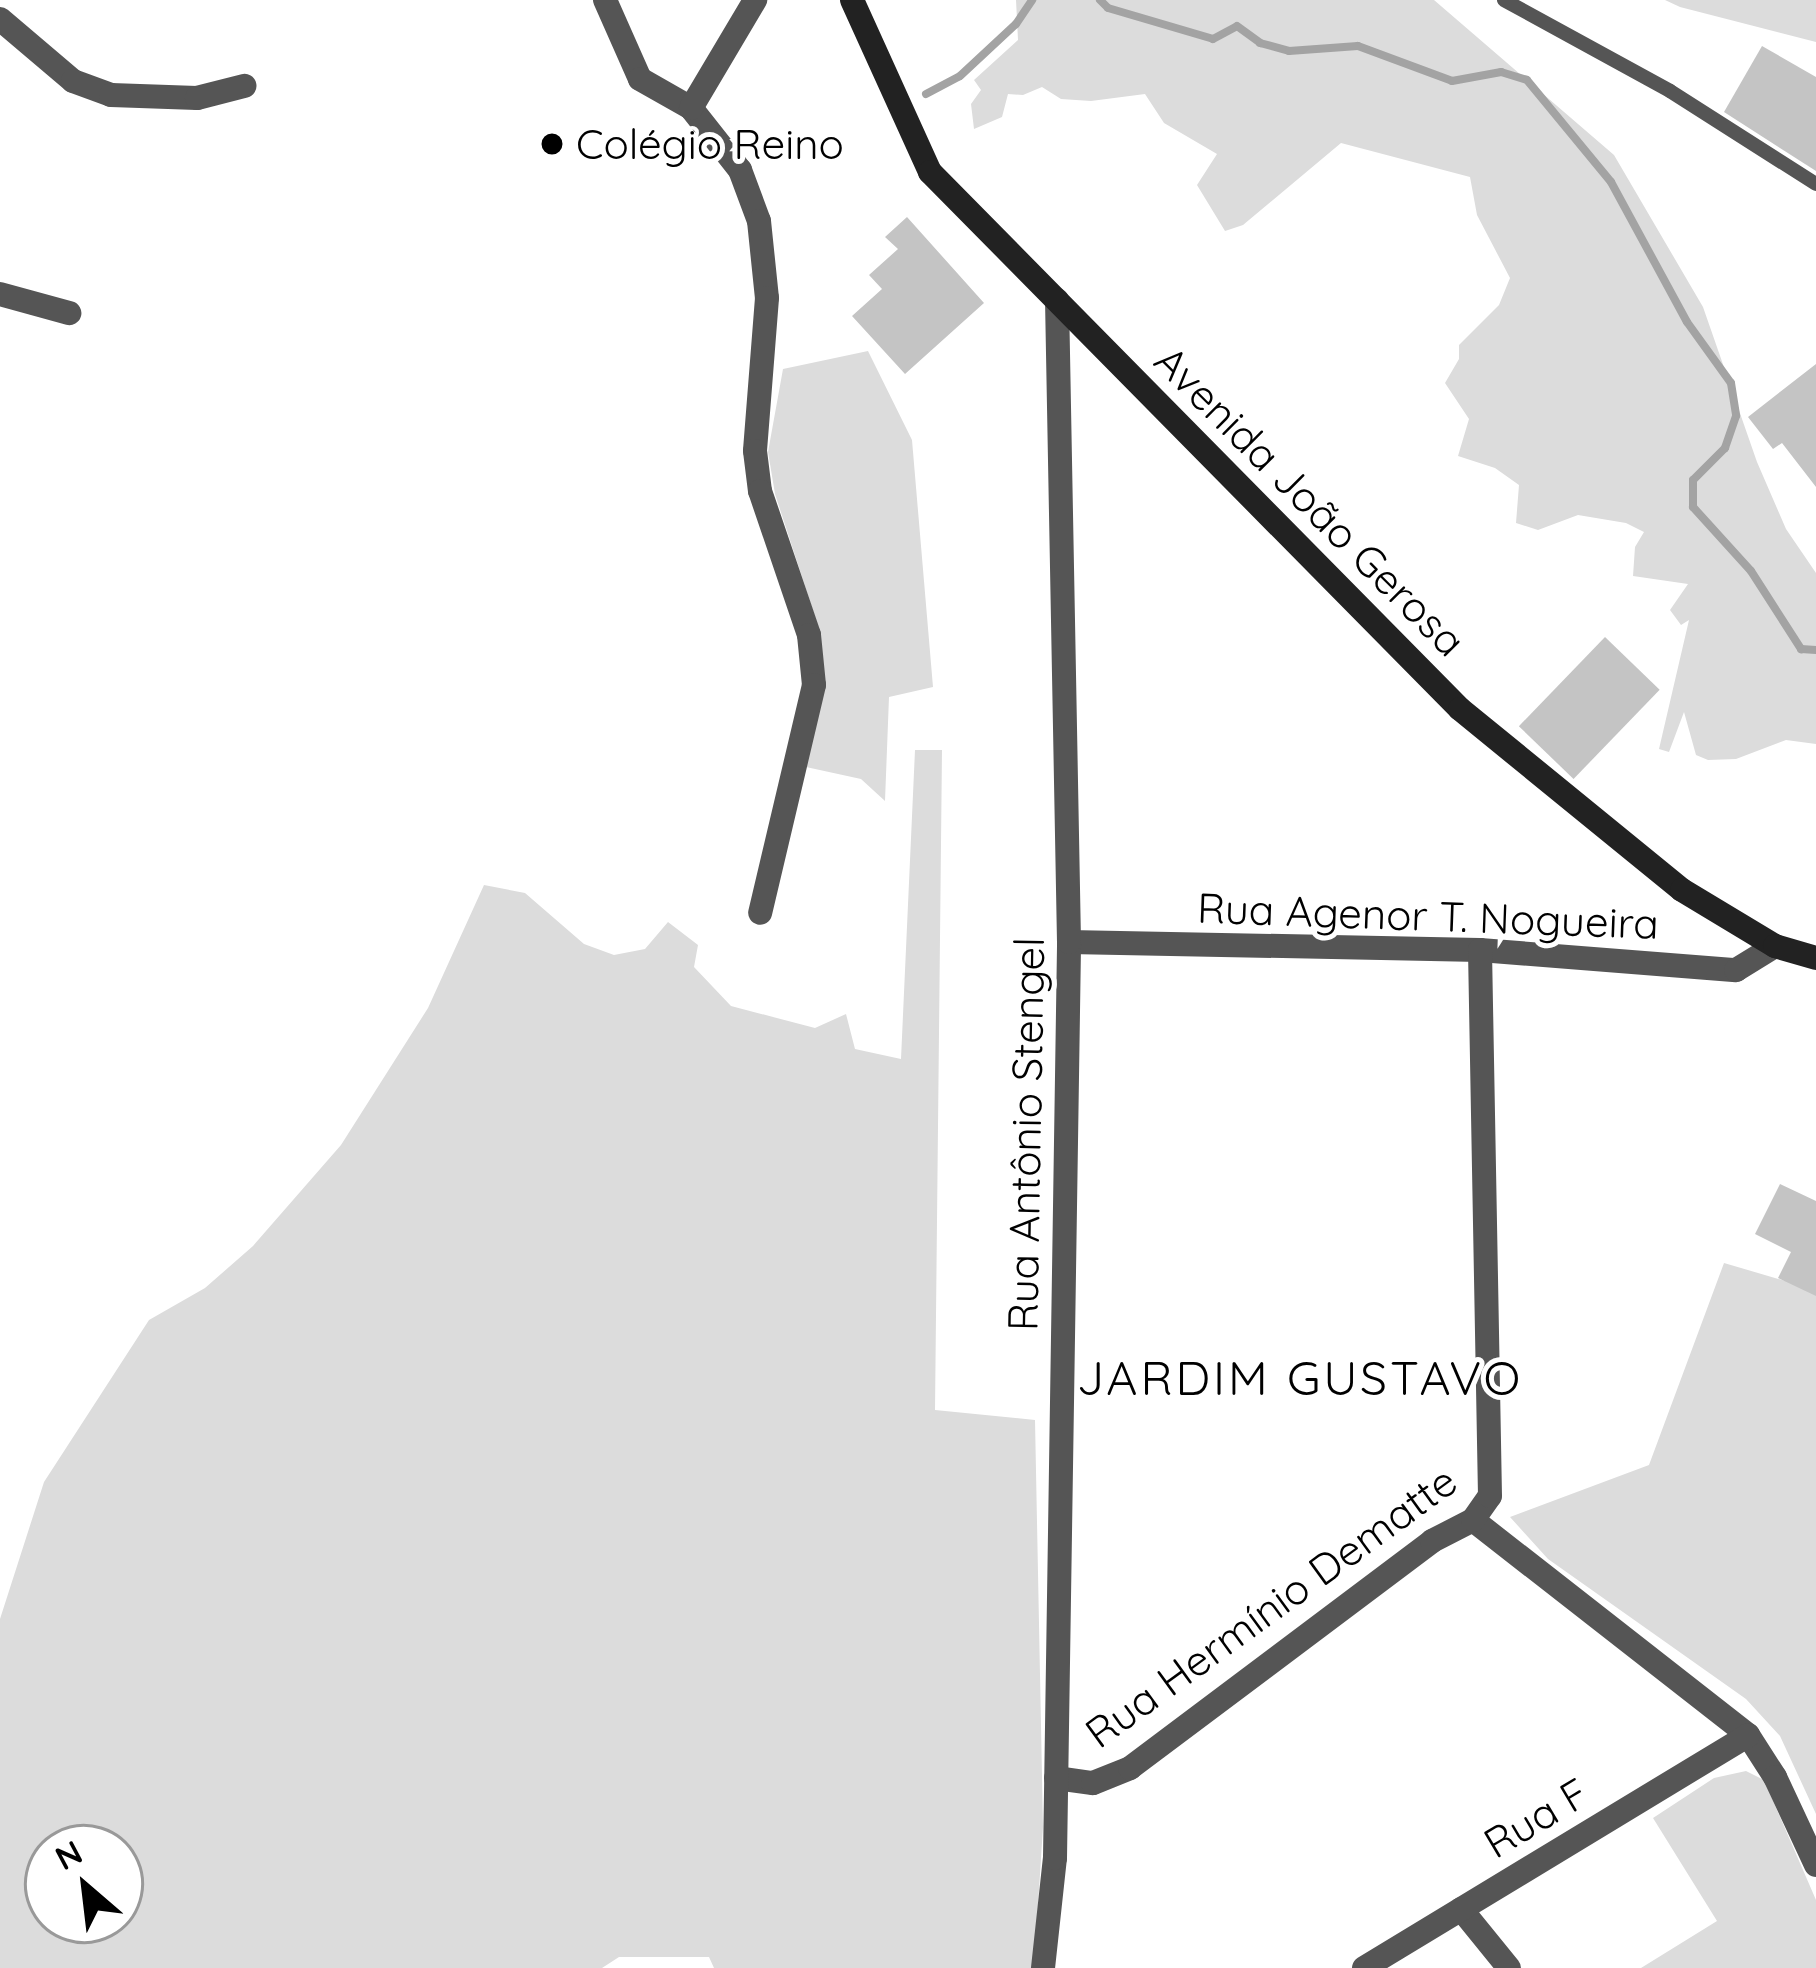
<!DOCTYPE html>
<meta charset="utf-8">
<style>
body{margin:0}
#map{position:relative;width:1816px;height:1968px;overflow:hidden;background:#fff;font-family:Quicksand,sans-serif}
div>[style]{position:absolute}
.green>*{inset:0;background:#dcdcdc}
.stream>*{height:8px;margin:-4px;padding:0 4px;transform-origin:4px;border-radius:4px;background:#a3a3a3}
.building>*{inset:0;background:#c4c4c4;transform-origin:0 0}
.lane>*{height:14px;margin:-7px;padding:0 7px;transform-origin:7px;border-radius:7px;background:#555}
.street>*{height:24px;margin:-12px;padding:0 12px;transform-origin:12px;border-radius:12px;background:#555}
.secondary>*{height:24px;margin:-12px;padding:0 12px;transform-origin:12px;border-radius:12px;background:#222}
.dots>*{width:33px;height:33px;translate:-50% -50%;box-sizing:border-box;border:6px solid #fff;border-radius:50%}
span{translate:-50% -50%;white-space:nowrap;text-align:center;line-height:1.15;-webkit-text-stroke:10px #fff;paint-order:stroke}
.poi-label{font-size:42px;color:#000}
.left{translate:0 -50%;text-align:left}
.street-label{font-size:42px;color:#000}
.quarter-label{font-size:48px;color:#000;letter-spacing:3px}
.north{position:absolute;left:24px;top:1824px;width:120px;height:120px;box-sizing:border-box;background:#fff;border:3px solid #999;border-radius:50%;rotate:332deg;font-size:33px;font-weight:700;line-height:48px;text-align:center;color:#000}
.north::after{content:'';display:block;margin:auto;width:42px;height:54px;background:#000;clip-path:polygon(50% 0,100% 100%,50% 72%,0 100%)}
</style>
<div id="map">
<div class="green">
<i style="clip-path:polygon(1016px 0,1434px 0,1614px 155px,1703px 307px,1757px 462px,1786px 529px,1816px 573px,1816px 744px,1786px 740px,1736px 759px,1708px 760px,1696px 755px,1684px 712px,1669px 752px,1659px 749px,1689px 620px,1681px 625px,1670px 610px,1688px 584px,1633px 576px,1635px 547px,1644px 532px,1626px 523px,1578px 515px,1538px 530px,1516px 523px,1519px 485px,1495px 468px,1458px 456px,1469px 419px,1445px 383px,1459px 359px,1459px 345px,1499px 305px,1510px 278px,1477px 215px,1470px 177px,1341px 143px,1243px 225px,1225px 231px,1197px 185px,1217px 154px,1164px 123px,1145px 94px,1091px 101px,1061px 99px,1042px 87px,1023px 95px,1008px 94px,1002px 117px,974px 129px,971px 104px,981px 90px,974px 80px,1018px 40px)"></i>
<i style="clip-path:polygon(1665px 0,1816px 0,1816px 42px,1680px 7px)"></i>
<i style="clip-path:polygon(868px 351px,912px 440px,933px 687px,889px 697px,885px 801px,861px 779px,806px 767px,819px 629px,775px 494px,768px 452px,783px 369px)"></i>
<i style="clip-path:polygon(evenodd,915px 750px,942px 750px,935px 1410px,1035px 1420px,1043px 1827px,1034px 1968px,714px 1968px,709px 1957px,619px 1957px,602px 1968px,0 1968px,0 1619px,44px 1482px,149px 1320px,205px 1288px,253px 1246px,341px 1145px,428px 1008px,484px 885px,525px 893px,584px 944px,614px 955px,645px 949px,668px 922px,698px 945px,694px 967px,731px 1006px,815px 1028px,846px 1014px,855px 1049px,901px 1059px,915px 750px,48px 1848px,120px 1848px,120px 1920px,48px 1920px,48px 1848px)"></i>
<i style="clip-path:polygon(1724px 1263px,1816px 1290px,1816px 1814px,1780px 1736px,1746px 1699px,1548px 1559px,1510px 1517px,1649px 1465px)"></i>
<i style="clip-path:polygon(1746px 1771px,1764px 1780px,1816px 1900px,1816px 1968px,1641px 1968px,1717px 1921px,1653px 1818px,1714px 1778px)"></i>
</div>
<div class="stream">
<i style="left:1100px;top:0;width:11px;rotate:45deg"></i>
<i style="left:1108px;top:8px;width:109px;rotate:16.4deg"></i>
<i style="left:1213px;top:39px;width:27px;rotate:-28deg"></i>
<i style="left:1237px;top:26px;width:29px;rotate:36deg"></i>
<i style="left:1260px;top:43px;width:30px;rotate:15deg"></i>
<i style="left:1289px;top:51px;width:69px;rotate:-4.1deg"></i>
<i style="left:1358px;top:46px;width:100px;rotate:20.4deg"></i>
<i style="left:1452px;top:81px;width:50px;rotate:-10.4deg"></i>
<i style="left:1501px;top:72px;width:27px;rotate:17deg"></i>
<i style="left:1527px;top:80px;width:132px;rotate:50.5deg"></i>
<i style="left:1611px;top:182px;width:159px;rotate:61.5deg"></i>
<i style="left:1687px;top:322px;width:75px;rotate:54.2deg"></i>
<i style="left:1731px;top:383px;width:33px;rotate:81deg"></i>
<i style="left:1736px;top:416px;width:34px;rotate:109deg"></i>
<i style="left:1725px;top:448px;width:45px;rotate:135deg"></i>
<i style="left:1693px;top:480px;width:27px;rotate:90deg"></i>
<i style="left:1693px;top:507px;width:86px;rotate:47.8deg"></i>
<i style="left:1751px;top:571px;width:93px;rotate:57.3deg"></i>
<i style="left:1801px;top:649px;width:15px;rotate:4deg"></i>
<i style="left:926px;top:94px;width:38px;rotate:-28deg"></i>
<i style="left:960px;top:76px;width:76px;rotate:-42.9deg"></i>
<i style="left:1016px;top:24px;width:29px;rotate:-56deg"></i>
</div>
<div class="building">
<i style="clip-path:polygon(1762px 46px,1816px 77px,1816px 171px,1724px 112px)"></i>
<i style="clip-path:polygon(907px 217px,984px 303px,905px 374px,852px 316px,882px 289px,869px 275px,898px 249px,885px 237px)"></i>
<i style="clip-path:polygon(1816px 364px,1816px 487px,1782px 443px,1773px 449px,1748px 417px)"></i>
<i style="left:1605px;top:637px;width:76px;height:124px;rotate:44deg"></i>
<i style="clip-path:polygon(1780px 1184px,1816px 1201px,1816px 1296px,1778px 1278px,1791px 1252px,1755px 1234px)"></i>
</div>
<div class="lane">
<i style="left:1504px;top:0;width:189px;rotate:28.7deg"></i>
<i style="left:1670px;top:91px;width:173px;rotate:32.5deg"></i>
</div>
<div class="street">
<i style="left:605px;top:0;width:86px;rotate:66.1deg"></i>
<i style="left:640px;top:79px;width:59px;rotate:29.6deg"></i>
<i style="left:691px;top:108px;width:79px;rotate:51.7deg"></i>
<i style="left:740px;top:170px;width:54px;rotate:69.6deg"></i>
<i style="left:759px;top:221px;width:77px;rotate:84.1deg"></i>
<i style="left:767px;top:298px;width:153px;rotate:94.5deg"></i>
<i style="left:755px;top:451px;width:40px;rotate:82.9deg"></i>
<i style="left:760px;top:491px;width:152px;rotate:71.2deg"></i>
<i style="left:809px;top:635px;width:50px;rotate:84.3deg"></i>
<i style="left:814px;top:685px;width:234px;rotate:103.3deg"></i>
<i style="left:0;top:19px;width:96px;rotate:40.3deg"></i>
<i style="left:73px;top:81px;width:40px;rotate:20.2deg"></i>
<i style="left:111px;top:95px;width:86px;rotate:2deg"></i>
<i style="left:197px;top:98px;width:49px;rotate:-14.3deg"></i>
<i style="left:691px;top:108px;width:126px;rotate:-59.3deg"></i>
<i style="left:0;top:294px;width:72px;rotate:15.4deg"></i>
<i style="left:1069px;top:942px;width:411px;rotate:1.1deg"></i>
<i style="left:1480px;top:950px;width:257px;rotate:4.5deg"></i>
<i style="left:1736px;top:970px;width:46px;rotate:-31.6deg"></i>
<i style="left:1473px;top:1520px;width:349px;rotate:38deg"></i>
<i style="left:1748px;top:1735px;width:50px;rotate:57.3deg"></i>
<i style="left:1775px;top:1777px;width:97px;rotate:65deg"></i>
<i style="left:1056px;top:1778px;width:37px;rotate:8deg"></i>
<i style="left:1093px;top:1783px;width:40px;rotate:-22deg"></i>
<i style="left:1130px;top:1768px;width:378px;rotate:-36.9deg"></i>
<i style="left:1432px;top:1541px;width:46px;rotate:-27.1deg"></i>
<i style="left:1473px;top:1520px;width:29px;rotate:-55deg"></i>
<i style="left:1490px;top:1496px;width:546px;rotate:-91.05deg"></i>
<i style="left:1461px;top:1909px;width:76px;rotate:50.9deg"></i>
<i style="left:1043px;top:1968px;width:111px;rotate:-83.8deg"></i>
<i style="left:1055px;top:1858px;width:916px;rotate:-89.12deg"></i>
<i style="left:1069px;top:942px;width:642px;rotate:-91.07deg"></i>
<i style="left:1364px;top:1968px;width:449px;rotate:-31.2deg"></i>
</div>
<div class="secondary">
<i style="left:852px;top:0;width:189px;rotate:65.6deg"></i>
<i style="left:930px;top:172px;width:754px;rotate:45.38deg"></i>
<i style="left:1460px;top:709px;width:286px;rotate:39.2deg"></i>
<i style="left:1682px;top:890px;width:109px;rotate:31.1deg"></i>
<i style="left:1775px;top:946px;width:43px;rotate:16.3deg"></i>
</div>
<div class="dots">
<i style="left:552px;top:144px;background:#000"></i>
</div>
<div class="poi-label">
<span class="left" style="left:576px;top:144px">Colégio Reino</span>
</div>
<div class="street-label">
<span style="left:1310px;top:501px;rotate:45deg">Avenida João Gerosa</span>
<span style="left:1428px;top:916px;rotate:2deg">Rua Agenor T. Nogueira</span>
<span style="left:1026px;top:1134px;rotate:-89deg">Rua Antônio Stengel</span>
<span style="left:1271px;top:1607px;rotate:-36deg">Rua Hermínio Dematte</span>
<span style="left:1536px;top:1818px;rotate:-31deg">Rua F</span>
</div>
<div class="quarter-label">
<span style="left:1300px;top:1378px">JARDIM GUSTAVO</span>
</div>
<div class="north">N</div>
</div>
